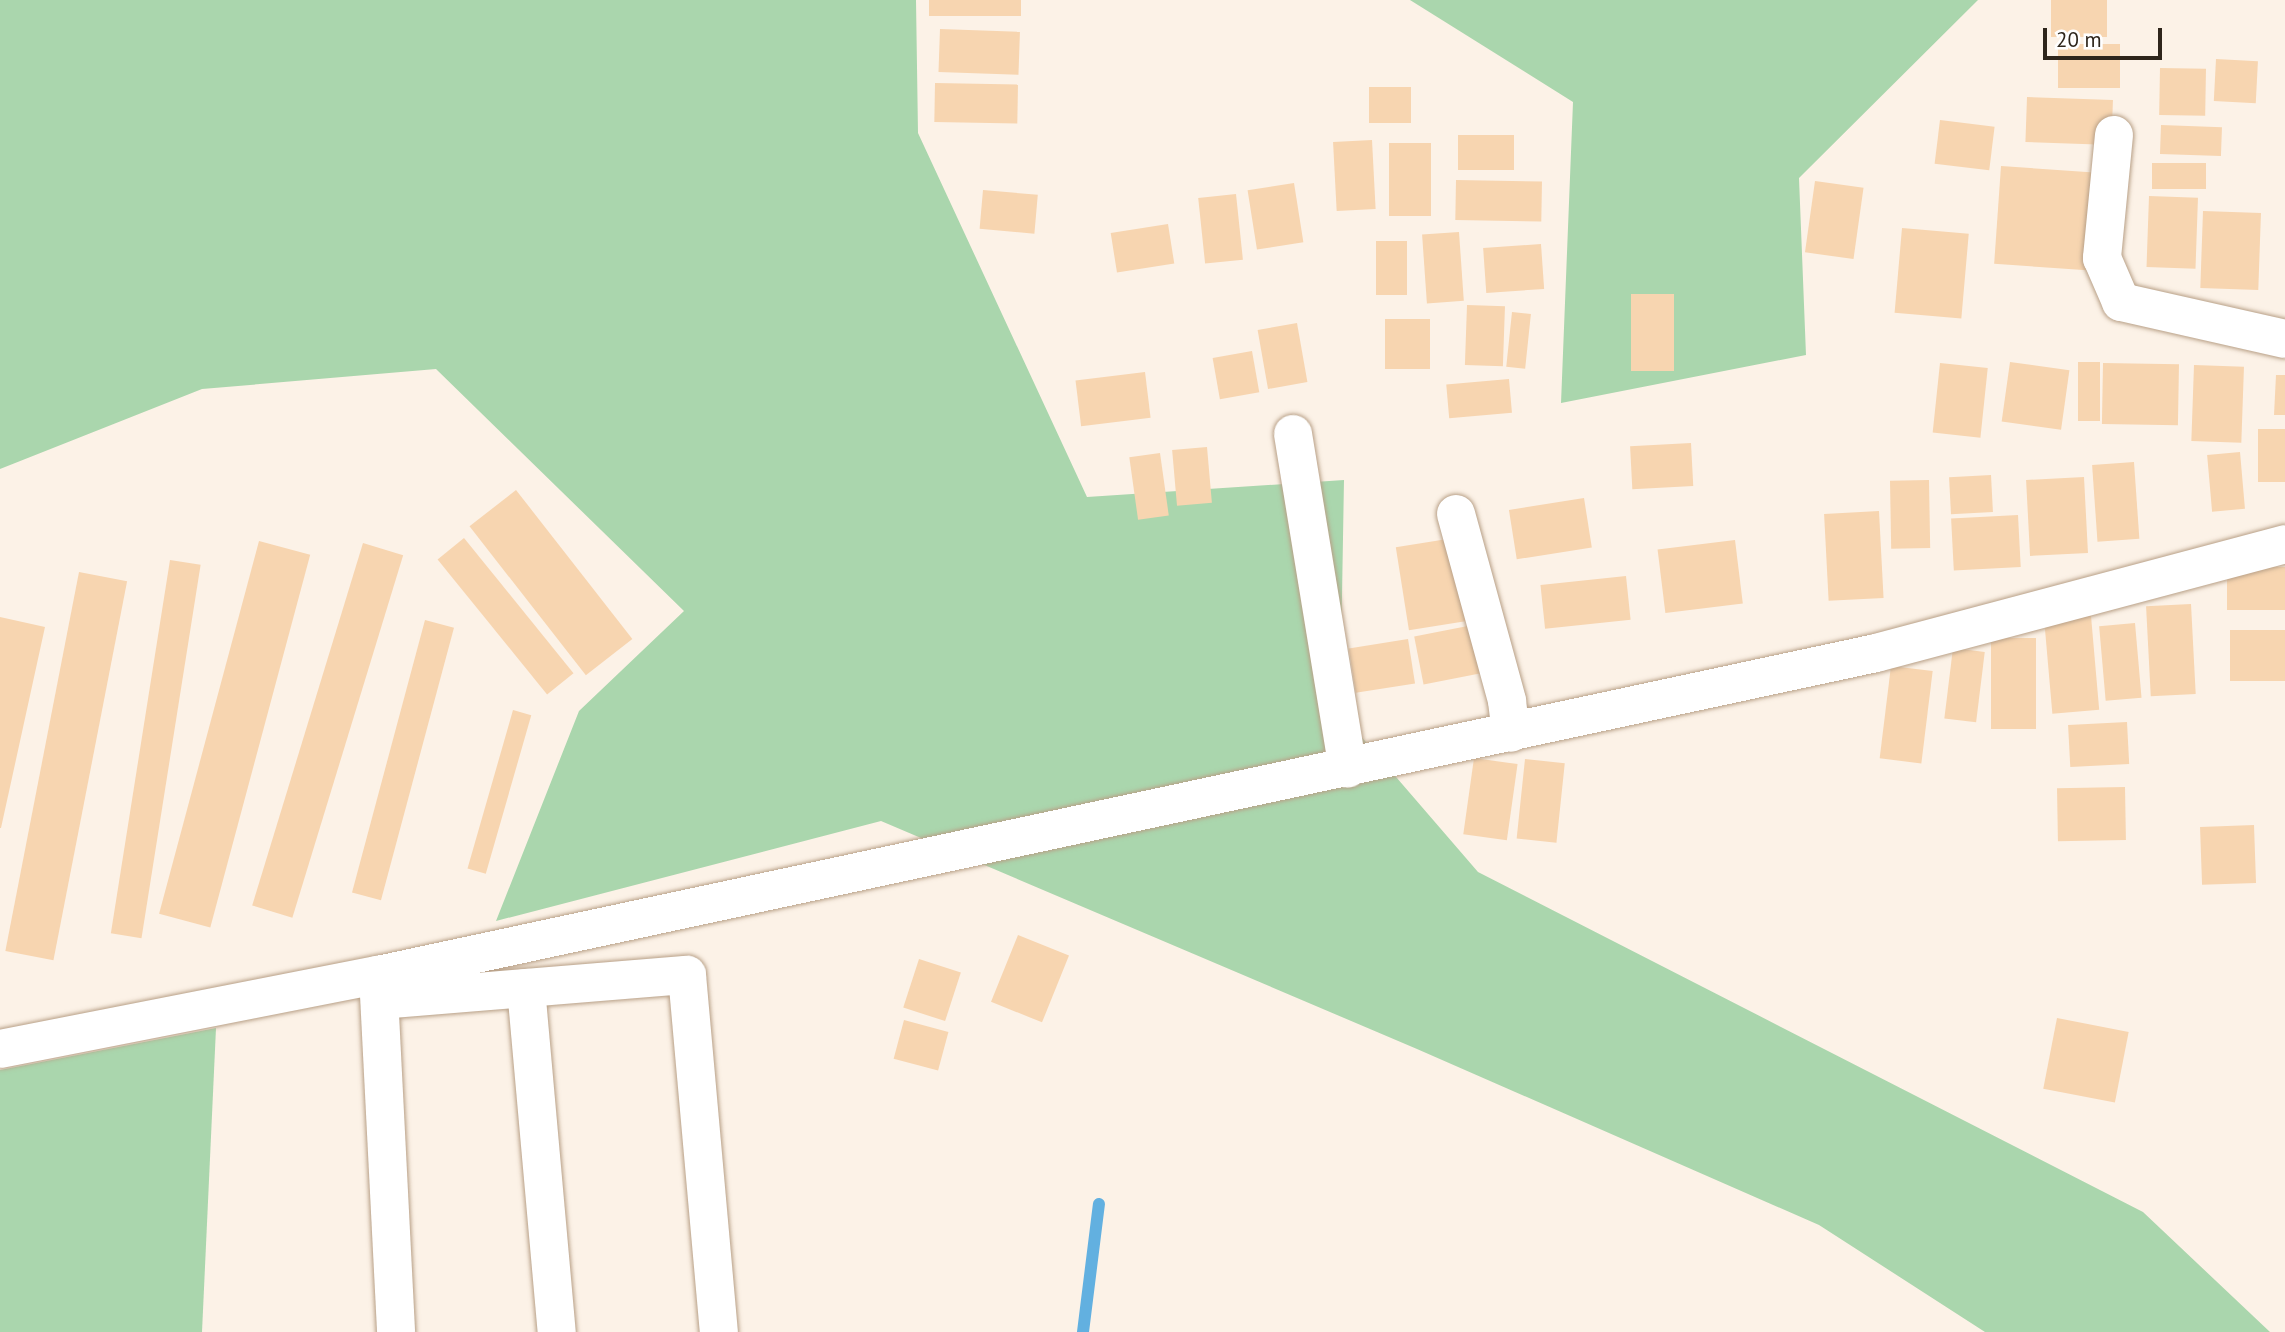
<!DOCTYPE html>
<style>
body{margin:0}
#map{position:relative;width:2285px;height:1332px;overflow:hidden;background:#fcf2e7;font-family:"PT Sans",sans-serif}
div>[style]{position:absolute}
.green>*{inset:0;background:#aad6ad}
.stream>*{height:12px;margin:-6px;padding:0 6px;transform-origin:6px;border-radius:6px;background:#62b0e0}
.building>*{inset:0;background:#f7d5b0;transform-origin:0 0}
.roads{filter:drop-shadow(0 0 2px #b8a087) drop-shadow(0 0 2px #b8a087)}
.street>*{height:38px;margin:-19px;padding:0 19px;transform-origin:19px;border-radius:19px;background:#fff}
span{translate:-50% -50%;white-space:nowrap;text-align:center;line-height:1.15;-webkit-text-stroke:5px #fff;paint-order:stroke}
.scale{position:absolute;left:2043px;top:28px;width:119px;height:32px;box-sizing:border-box;border:4px solid #2e251b;border-top:0;padding-left:9px;font-size:21px;line-height:24px;white-space:nowrap;color:#2e251b;-webkit-text-stroke:5px #fff;paint-order:stroke}
</style>
<div id="map">
<div class="green">
<i style="clip-path:polygon(0 0,916px 0,918px 133px,1087px 497px,1344px 480px,1340px 712px,1478px 872px,2143px 1212px,2270px 1332px,1985px 1332px,1819px 1225px,1417px 1049px,881px 821px,496px 921px,579px 711px,684px 611px,436px 369px,202px 389px,0 469px)"></i>
<i style="clip-path:polygon(1410px 0,1978px 0,1799px 178px,1806px 355px,1561px 403px,1573px 102px)"></i>
<i style="clip-path:polygon(216px 1028px,202px 1332px,0 1332px,0 1070px)"></i>
</div>
<div class="stream">
<i style="left:1083px;top:1332px;width:129px;rotate:-82.9deg"></i>
</div>
<div class="building">
<i style="left:929px;top:0;width:92px;height:16px"></i>
<i style="left:2051px;top:0;width:56px;height:37px"></i>
<i style="left:940px;top:29px;width:80px;height:43px;rotate:2deg"></i>
<i style="left:2058px;top:44px;width:62px;height:44px"></i>
<i style="left:2216px;top:59px;width:42px;height:42px;rotate:3deg"></i>
<i style="left:2160px;top:68px;width:46px;height:47px;rotate:1deg"></i>
<i style="left:935px;top:83px;width:83px;height:39px;rotate:1deg"></i>
<i style="left:1369px;top:87px;width:42px;height:36px"></i>
<i style="left:2027px;top:97px;width:86px;height:45px;rotate:2deg"></i>
<i style="left:1940px;top:120px;width:55px;height:44px;rotate:7deg"></i>
<i style="left:2161px;top:125px;width:61px;height:29px;rotate:2deg"></i>
<i style="left:1458px;top:135px;width:56px;height:35px"></i>
<i style="left:1372px;top:140px;width:69px;height:39px;rotate:87deg"></i>
<i style="left:1389px;top:143px;width:42px;height:73px"></i>
<i style="left:2152px;top:163px;width:54px;height:26px"></i>
<i style="left:2001px;top:166px;width:93px;height:98px;rotate:4deg"></i>
<i style="left:1456px;top:180px;width:86px;height:40px;rotate:1deg"></i>
<i style="left:1815px;top:181px;width:49px;height:72px;rotate:8deg"></i>
<i style="left:1294px;top:183px;width:60px;height:47px;rotate:81deg"></i>
<i style="left:983px;top:190px;width:55px;height:39px;rotate:5deg"></i>
<i style="left:1236px;top:194px;width:66px;height:38px;rotate:84deg"></i>
<i style="left:2149px;top:196px;width:49px;height:71px;rotate:2deg"></i>
<i style="left:2203px;top:211px;width:58px;height:77px;rotate:2deg"></i>
<i style="left:1168px;top:224px;width:40px;height:58px;rotate:81deg"></i>
<i style="left:1902px;top:228px;width:67px;height:85px;rotate:5deg"></i>
<i style="left:1459px;top:232px;width:69px;height:37px;rotate:86deg"></i>
<i style="left:1376px;top:241px;width:31px;height:54px"></i>
<i style="left:1541px;top:244px;width:45px;height:58px;rotate:86deg"></i>
<i style="left:1631px;top:294px;width:43px;height:77px"></i>
<i style="left:1467px;top:305px;width:38px;height:60px;rotate:2deg"></i>
<i style="left:1512px;top:312px;width:19px;height:55px;rotate:6deg"></i>
<i style="left:1385px;top:319px;width:45px;height:50px"></i>
<i style="left:1297px;top:323px;width:60px;height:40px;rotate:80deg"></i>
<i style="left:1252px;top:351px;width:42px;height:40px;rotate:80deg"></i>
<i style="left:2010px;top:362px;width:60px;height:60px;rotate:8deg"></i>
<i style="left:2078px;top:362px;width:22px;height:59px"></i>
<i style="left:1940px;top:363px;width:48px;height:70px;rotate:6deg"></i>
<i style="left:2103px;top:363px;width:76px;height:61px;rotate:1deg"></i>
<i style="left:2194px;top:365px;width:50px;height:76px;rotate:2deg"></i>
<i style="left:1145px;top:372px;width:46px;height:70px;rotate:83deg"></i>
<i style="clip-path:polygon(2276px 375px,2285px 375px,2285px 415px,2274px 415px)"></i>
<i style="left:1509px;top:379px;width:34px;height:63px;rotate:85deg"></i>
<i style="left:2258px;top:429px;width:27px;height:53px"></i>
<i style="left:1691px;top:443px;width:43px;height:61px;rotate:87deg"></i>
<i style="left:1207px;top:447px;width:56px;height:35px;rotate:85deg"></i>
<i style="left:2240px;top:452px;width:57px;height:33px;rotate:85deg"></i>
<i style="left:1160px;top:453px;width:63px;height:31px;rotate:82deg"></i>
<i style="left:2134px;top:462px;width:77px;height:42px;rotate:86deg"></i>
<i style="left:1991px;top:475px;width:37px;height:42px;rotate:87deg"></i>
<i style="left:2084px;top:477px;width:76px;height:58px;rotate:87deg"></i>
<i style="left:1929px;top:480px;width:68px;height:39px;rotate:89deg"></i>
<i style="left:516px;top:490px;width:189px;height:59px;rotate:52deg"></i>
<i style="left:1584px;top:498px;width:50px;height:76px;rotate:81deg"></i>
<i style="left:1879px;top:511px;width:87px;height:55px;rotate:87deg"></i>
<i style="left:2018px;top:515px;width:52px;height:67px;rotate:87deg"></i>
<i style="left:1460px;top:537px;width:84px;height:65px;rotate:81deg"></i>
<i style="left:464px;top:538px;width:174px;height:34px;rotate:51deg"></i>
<i style="left:1735px;top:540px;width:64px;height:78px;rotate:83deg"></i>
<i style="left:259px;top:541px;width:53px;height:386px;rotate:15deg"></i>
<i style="left:363px;top:543px;width:42px;height:379px;rotate:17deg"></i>
<i style="left:170px;top:560px;width:31px;height:378px;rotate:9deg"></i>
<i style="left:2285px;top:567px;width:43px;height:58px;rotate:90deg"></i>
<i style="left:79px;top:572px;width:49px;height:386px;rotate:11deg"></i>
<i style="left:1626px;top:576px;width:44px;height:86px;rotate:84deg"></i>
<i style="left:2191px;top:604px;width:90px;height:45px;rotate:87deg"></i>
<i style="left:2091px;top:616px;width:94px;height:47px;rotate:85deg"></i>
<i style="clip-path:polygon(0 617px,45px 627px,1px 828px,0 828px)"></i>
<i style="left:425px;top:620px;width:30px;height:282px;rotate:15deg"></i>
<i style="left:2135px;top:623px;width:75px;height:36px;rotate:85deg"></i>
<i style="left:1478px;top:624px;width:49px;height:65px;rotate:79deg"></i>
<i style="left:2285px;top:630px;width:51px;height:55px;rotate:90deg"></i>
<i style="left:1991px;top:638px;width:45px;height:91px"></i>
<i style="left:1408px;top:639px;width:45px;height:60px;rotate:81deg"></i>
<i style="left:1953px;top:648px;width:32px;height:71px;rotate:7deg"></i>
<i style="left:1891px;top:666px;width:42px;height:93px;rotate:7deg"></i>
<i style="left:513px;top:710px;width:19px;height:165px;rotate:16deg"></i>
<i style="left:2127px;top:722px;width:42px;height:59px;rotate:87deg"></i>
<i style="left:1474px;top:758px;width:44px;height:77px;rotate:8deg"></i>
<i style="left:1525px;top:759px;width:40px;height:80px;rotate:6deg"></i>
<i style="left:2125px;top:787px;width:53px;height:68px;rotate:89deg"></i>
<i style="left:2254px;top:825px;width:58px;height:54px;rotate:88deg"></i>
<i style="left:1018px;top:935px;width:55px;height:72px;rotate:22deg"></i>
<i style="left:919px;top:959px;width:44px;height:51px;rotate:18deg"></i>
<i style="left:2057px;top:1018px;width:73px;height:72px;rotate:11deg"></i>
<i style="left:904px;top:1020px;width:46px;height:40px;rotate:15deg"></i>
</div>
<div class="roads">
<div class="street">
<i style="left:2114px;top:135px;width:124px;rotate:95.6deg"></i>
<i style="left:2102px;top:258px;width:48px;rotate:66.6deg"></i>
<i style="left:2121px;top:302px;width:168px;rotate:12.7deg"></i>
<i style="left:1293px;top:434px;width:339px;rotate:80.7deg"></i>
<i style="left:1456px;top:514px;width:194px;rotate:74.7deg"></i>
<i style="left:1507px;top:701px;width:32px;rotate:83deg"></i>
<i style="left:378px;top:975px;width:357px;rotate:87.1deg"></i>
<i style="left:526px;top:988px;width:345px;rotate:84.9deg"></i>
<i style="left:380px;top:1000px;width:308px;rotate:-4.7deg"></i>
<i style="left:687px;top:975px;width:358px;rotate:84.9deg"></i>
<i style="left:0;top:1049px;width:385px;rotate:-11.1deg"></i>
<i style="left:378px;top:975px;width:1532px;rotate:-12.13deg"></i>
<i style="left:1876px;top:653px;width:423px;rotate:-14.9deg"></i>
</div>
</div>
<div class="scale">20 m</div>
</div>
